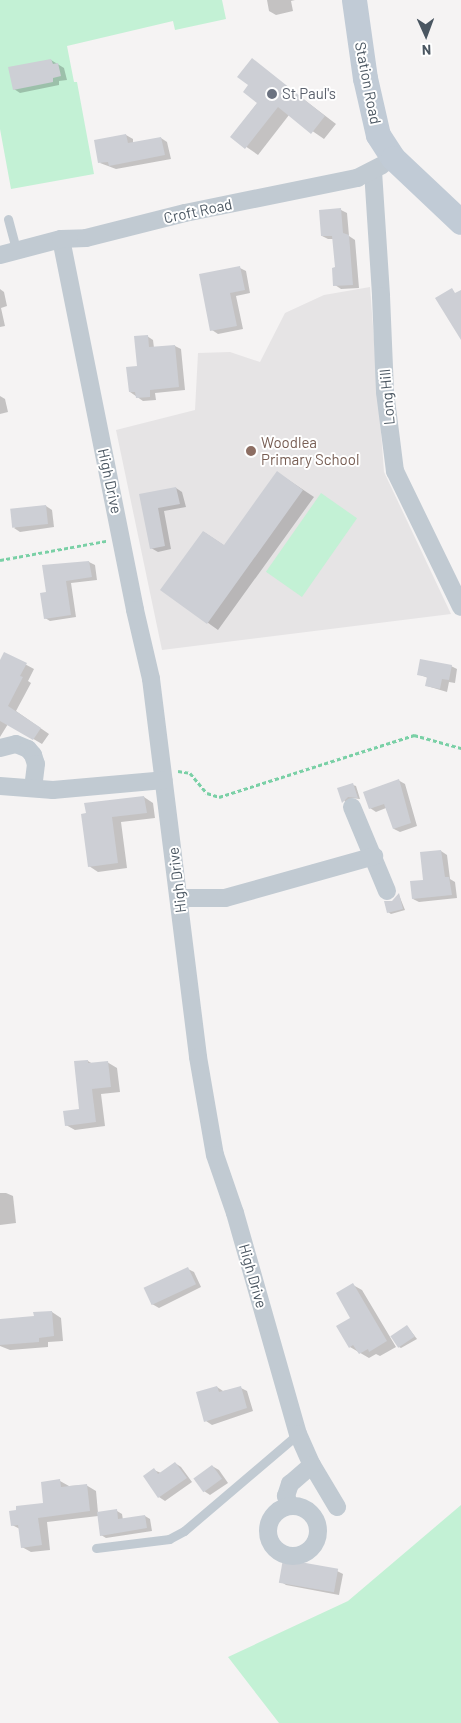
<!DOCTYPE html>
<style>
body{margin:0}
#map{position:relative;width:461px;height:1723px;overflow:hidden;background:#f5f3f3;font-family:Barlow,sans-serif}
div>[style]{position:absolute}
.education>*{inset:0;background:#e6e4e5}
.green>*{inset:0;background:#c3f1d5;transform-origin:0 0}
.shadow>*{inset:0;background:#0003}
.building>*{inset:0;background:#cdcfd5;transform-origin:0 0}
.path>*{height:3px;margin-top:-1.5px;transform-origin:0;background:repeating-linear-gradient(90deg,#7ad0a6 0 4px,transparent 0 6.5px)}
.lane>*{height:9px;margin:-4.5px;padding:0 4.5px;transform-origin:4.5px;border-radius:4.5px;background:#c1cad2}
.street>*{height:18px;margin:-9px;padding:0 9px;transform-origin:9px;border-radius:9px;background:#c1cad2}
.street>.ring{margin:-9px;padding:0;box-sizing:content-box;background:none;border:18px solid #c1cad2;border-radius:50%}
.secondary>*{height:25px;margin:-12.5px;padding:0 12.5px;transform-origin:12.5px;border-radius:12.5px;background:#c1cbd6}
.dots>*{width:14px;height:14px;translate:-50% -50%;box-sizing:border-box;border:2px solid #fff;border-radius:50%}
span{translate:-50% -50%;white-space:nowrap;text-align:center;line-height:1.15;-webkit-text-stroke:4px #fff;paint-order:stroke}
.street-label{font-size:15px;color:#4a5661}
.worship-label{font-size:15px;color:#5b616d}
.left{translate:0 -50%;text-align:left}
.education-label{font-size:15px;color:#785e54}
.north{position:absolute;left:401px;top:10px;width:50px;height:50px;-webkit-text-stroke:4px #fff;paint-order:stroke;rotate:178deg;font-size:14px;font-weight:700;line-height:20px;text-align:center;color:#4a5661}
.north::after{content:'';display:block;margin:auto;width:18px;height:22px;background:#4a5661;clip-path:polygon(50% 0,100% 100%,50% 72%,0 100%)}
</style>
<div id="map">
<div class="education">
<i style="clip-path:polygon(370px 287px,384px 472px,451px 614px,162px 650px,116px 430px,195px 410px,198px 353px,230px 352px,260px 362px,285px 313px,324px 295px)"></i>
</div>
<div class="green">
<i style="clip-path:polygon(0 0,222px 0,226px 19px,175px 30px,173px 21px,67px 46px,74px 82px,77px 82px,94px 174px,11px 189px,0 129px)"></i>
<i style="left:321px;top:493px;width:44px;height:96px;rotate:35deg"></i>
<i style="clip-path:polygon(461px 1505px,461px 1723px,279px 1723px,228px 1657px,348px 1601px)"></i>
</div>
<div class="shadow">
<i style="clip-path:polygon(267px 0,295px 0,291px 1px,293px 11px,276px 15px,269px 11px)"></i>
<i style="clip-path:polygon(51px 60px,64px 68px,67px 80px,59px 81px,59px 85px,20px 93px,14px 89px)"></i>
<i style="clip-path:polygon(252px 60px,336px 124px,324px 139px,289px 115px,258px 155px,232px 137px,258px 102px,249px 85px)"></i>
<i style="clip-path:polygon(126px 135px,133px 139px,133px 144px,161px 138px,167px 142px,171px 159px,116px 169px,100px 163px)"></i>
<i style="clip-path:polygon(341px 210px,347px 213px,349px 236px,355px 240px,359px 288px,341px 289px,335px 285px,337px 268px,334px 239px,328px 239px,322px 236px)"></i>
<i style="clip-path:polygon(240px 268px,246px 271px,250px 293px,236px 296px,243px 329px,218px 334px,212px 330px)"></i>
<i style="clip-path:polygon(0 289px,4px 292px,7px 306px,1px 308px,5px 326px,0 327px)"></i>
<i style="clip-path:polygon(147px 336px,153px 340px,154px 348px,175px 346px,181px 349px,185px 390px,155px 393px,156px 400px,143px 401px,130px 392px)"></i>
<i style="clip-path:polygon(0 396px,5px 399px,8px 412px,0 414px)"></i>
<i style="clip-path:polygon(278px 473px,314px 497px,218px 630px,162px 590px,204px 532px,225px 546px)"></i>
<i style="clip-path:polygon(176px 488px,182px 492px,186px 507px,164px 511px,171px 549px,158px 552px,151px 548px,141px 495px)"></i>
<i style="clip-path:polygon(46px 506px,52px 510px,54px 527px,20px 532px,14px 528px)"></i>
<i style="clip-path:polygon(89px 562px,95px 565px,97px 580px,71px 583px,76px 617px,50px 621px,45px 618px,47px 593px,66px 565px)"></i>
<i style="clip-path:polygon(8px 655px,34px 669px,28px 681px,31px 683px,16px 711px,49px 734px,42px 744px,8px 724px,0 737px,0 668px)"></i>
<i style="clip-path:polygon(451px 666px,457px 669px,455px 683px,449px 682px,447px 692px,427px 686px,428px 678px,418px 674px)"></i>
<i style="clip-path:polygon(398px 780px,405px 784px,417px 826px,400px 832px,394px 829px,386px 808px,376px 812px,370px 808px)"></i>
<i style="clip-path:polygon(353px 785px,356px 786px,360px 799px,352px 798px,346px 804px,339px 789px)"></i>
<i style="clip-path:polygon(144px 797px,153px 803px,155px 818px,121px 822px,127px 868px,98px 872px,89px 866px,82px 815px)"></i>
<i style="clip-path:polygon(441px 851px,447px 855px,450px 879px,455px 882px,457px 898px,419px 902px,413px 899px)"></i>
<i style="clip-path:polygon(399px 895px,405px 910px,391px 914px,388px 912px,392px 902px)"></i>
<i style="clip-path:polygon(88px 1061px,93px 1064px,107px 1062px,117px 1068px,120px 1092px,101px 1094px,105px 1126px,75px 1130px,66px 1125px,80px 1110px)"></i>
<i style="clip-path:polygon(0 1193px,6px 1193px,13px 1196px,16px 1223px,0 1225px)"></i>
<i style="clip-path:polygon(188px 1269px,194px 1272px,201px 1287px,159px 1308px,152px 1304px)"></i>
<i style="clip-path:polygon(353px 1285px,362px 1290px,396px 1347px,380px 1356px,376px 1354px,369px 1358px,350px 1347px)"></i>
<i style="clip-path:polygon(52px 1312px,61px 1318px,63px 1341px,48px 1342px,48px 1347px,10px 1350px,0 1346px,0 1320px,35px 1317px)"></i>
<i style="clip-path:polygon(407px 1326px,417px 1339px,401px 1348px,399px 1347px)"></i>
<i style="clip-path:polygon(217px 1387px,223px 1391px,241px 1388px,247px 1391px,253px 1411px,212px 1425px,206px 1421px)"></i>
<i style="clip-path:polygon(175px 1463px,181px 1467px,192px 1482px,165px 1501px,159px 1497px,154px 1470px,161px 1473px)"></i>
<i style="clip-path:polygon(212px 1466px,219px 1470px,228px 1483px,210px 1495px,204px 1491px)"></i>
<i style="clip-path:polygon(60px 1481px,69px 1486px,86px 1485px,96px 1491px,98px 1513px,117px 1511px,122px 1514px,123px 1520px,145px 1516px,150px 1519px,152px 1531px,106px 1538px,101px 1535px,98px 1516px,47px 1522px,50px 1550px,31px 1552px,22px 1547px,20px 1529px,12px 1525px,45px 1504px)"></i>
<i style="clip-path:polygon(337px 1571px,343px 1574px,339px 1595px,286px 1585px,280px 1581px)"></i>
</div>
<div class="building">
<i style="clip-path:polygon(252px 58px,325px 116px,311px 134px,278px 107px,245px 149px,230px 137px,257px 103px,243px 92px,248px 85px,237px 77px)"></i>
<i style="clip-path:polygon(51px 59px,53px 64px,58px 63px,61px 76px,53px 78px,53px 82px,13px 90px,8px 67px)"></i>
<i style="clip-path:polygon(126px 134px,128px 143px,161px 137px,165px 155px,109px 166px,108px 162px,98px 163px,94px 140px)"></i>
<i style="clip-path:polygon(341px 208px,343px 233px,349px 235px,353px 285px,333px 286px,332px 268px,335px 267px,332px 236px,321px 236px,319px 210px)"></i>
<i style="clip-path:polygon(240px 266px,245px 290px,230px 293px,237px 326px,210px 331px,199px 274px)"></i>
<i style="clip-path:polygon(452px 288px,455px 293px,461px 290px,461px 340px,435px 298px)"></i>
<i style="clip-path:polygon(148px 335px,149px 347px,175px 345px,179px 387px,150px 390px,150px 397px,136px 398px,135px 392px,129px 392px,126px 367px,137px 366px,134px 336px)"></i>
<i style="clip-path:polygon(277px 471px,303px 490px,207px 624px,160px 590px,203px 531px,224px 545px)"></i>
<i style="clip-path:polygon(176px 487px,180px 504px,158px 508px,165px 546px,150px 549px,139px 494px)"></i>
<i style="left:46px;top:505px;width:19px;height:36px;rotate:84deg"></i>
<i style="clip-path:polygon(89px 561px,92px 577px,66px 581px,71px 615px,44px 619px,40px 593px,46px 592px,42px 565px)"></i>
<i style="clip-path:polygon(4px 652px,27px 663px,20px 676px,23px 677px,8px 706px,41px 728px,33px 740px,0 721px,0 660px)"></i>
<i style="clip-path:polygon(420px 659px,452px 665px,449px 680px,442px 679px,440px 689px,425px 686px,427px 677px,417px 675px)"></i>
<i style="clip-path:polygon(399px 779px,411px 823px,393px 829px,384px 804px,369px 809px,363px 792px)"></i>
<i style="clip-path:polygon(353px 783px,358px 798px,348px 797px,342px 803px,337px 788px)"></i>
<i style="clip-path:polygon(144px 796px,147px 813px,112px 817px,118px 863px,88px 867px,81px 814px,86px 813px,84px 803px)"></i>
<i style="clip-path:polygon(441px 850px,445px 877px,449px 877px,452px 895px,412px 899px,410px 881px,423px 880px,420px 852px)"></i>
<i style="clip-path:polygon(399px 893px,403px 909px,387px 913px,384px 901px,392px 901px)"></i>
<i style="clip-path:polygon(88px 1060px,88px 1063px,108px 1061px,111px 1087px,92px 1089px,96px 1122px,65px 1126px,63px 1111px,79px 1109px,74px 1061px)"></i>
<i style="left:188px;top:1267px;width:19px;height:49px;rotate:65deg"></i>
<i style="clip-path:polygon(353px 1283px,387px 1341px,369px 1352px,368px 1349px,359px 1354px,353px 1345px,349px 1348px,336px 1326px,350px 1318px,336px 1293px)"></i>
<i style="clip-path:polygon(52px 1311px,54px 1336px,39px 1338px,39px 1342px,0 1345px,0 1319px,34px 1316px,33px 1312px)"></i>
<i style="left:407px;top:1325px;width:14px;height:20px;rotate:56deg"></i>
<i style="clip-path:polygon(217px 1386px,219px 1392px,241px 1386px,247px 1408px,204px 1422px,196px 1392px)"></i>
<i style="clip-path:polygon(175px 1462px,187px 1478px,158px 1498px,143px 1476px,154px 1468px,158px 1474px)"></i>
<i style="left:212px;top:1465px;width:17px;height:23px;rotate:54deg"></i>
<i style="clip-path:polygon(60px 1479px,61px 1487px,87px 1484px,90px 1511px,38px 1518px,42px 1545px,21px 1548px,18px 1525px,11px 1526px,9px 1511px,16px 1510px,16px 1506px,43px 1503px,41px 1482px)"></i>
<i style="clip-path:polygon(117px 1509px,118px 1519px,145px 1515px,147px 1528px,100px 1536px,97px 1512px)"></i>
<i style="left:283px;top:1559px;width:56px;height:24px;rotate:10deg"></i>
</div>
<div class="path">
<i style="left:0;top:560px;width:108px;rotate:-10.2deg"></i>
<i style="left:178px;top:771px;width:12px;rotate:9deg"></i>
<i style="left:190px;top:773px;width:26px;rotate:50deg"></i>
<i style="left:207px;top:793px;width:13px;rotate:18deg"></i>
<i style="left:219px;top:797px;width:205px;rotate:-17.6deg"></i>
<i style="left:414px;top:735px;width:49px;rotate:15.5deg"></i>
</div>
<div class="lane">
<i style="left:8px;top:219px;width:34px;rotate:75deg"></i>
<i style="left:96px;top:1548px;width:74px;rotate:-7deg"></i>
<i style="left:169px;top:1539px;width:17px;rotate:-28deg"></i>
<i style="left:184px;top:1531px;width:150px;rotate:-40.4deg"></i>
</div>
<div class="street">
<i style="left:373px;top:171px;width:125px;rotate:86.3deg"></i>
<i style="left:381px;top:296px;width:96px;rotate:87.6deg"></i>
<i style="left:385px;top:392px;width:80px;rotate:82.8deg"></i>
<i style="left:395px;top:471px;width:151px;rotate:64.1deg"></i>
<i style="left:61px;top:239px;width:378px;rotate:78.7deg"></i>
<i style="left:135px;top:610px;width:71px;rotate:76.9deg"></i>
<i style="left:151px;top:679px;width:381px;rotate:82.9deg"></i>
<i style="left:198px;top:1057px;width:99px;rotate:80.2deg"></i>
<i style="left:215px;top:1155px;width:61px;rotate:71deg"></i>
<i style="left:235px;top:1213px;width:230px;rotate:74.1deg"></i>
<i style="left:298px;top:1434px;width:34px;rotate:66deg"></i>
<i style="left:312px;top:1465px;width:49px;rotate:59.2deg"></i>
<i style="left:0;top:255px;width:63px;rotate:-14.7deg"></i>
<i style="left:61px;top:239px;width:25px;rotate:-2deg"></i>
<i style="left:86px;top:238px;width:102px;rotate:-14.2deg"></i>
<i style="left:185px;top:213px;width:176px;rotate:-11.5deg"></i>
<i style="left:357px;top:178px;width:28px;rotate:-27deg"></i>
<i style="left:0;top:748px;width:16px;rotate:-14deg"></i>
<i style="left:16px;top:744px;width:13px;rotate:23deg"></i>
<i style="left:28px;top:749px;width:8px;rotate:50deg"></i>
<i style="left:33px;top:755px;width:9px;rotate:72deg"></i>
<i style="left:36px;top:764px;width:24px;rotate:97deg"></i>
<i style="left:0;top:786px;width:53px;rotate:4.3deg"></i>
<i style="left:53px;top:790px;width:111px;rotate:-5.1deg"></i>
<i style="left:352px;top:807px;width:91px;rotate:67.4deg"></i>
<i style="left:180px;top:898px;width:45px"></i>
<i style="left:225px;top:898px;width:155px;rotate:-15.7deg"></i>
<i style="left:290px;top:1506px;width:11px;rotate:-112deg"></i>
<i style="left:286px;top:1496px;width:13px;rotate:-72deg"></i>
<i style="left:290px;top:1484px;width:29px;rotate:-41deg"></i>
<i class="ring" style="left:268px;top:1506px;width:32px;height:32px"></i>
</div>
<div class="secondary">
<i style="left:354px;top:0;width:79px;rotate:82deg"></i>
<i style="left:365px;top:78px;width:58px;rotate:77.2deg"></i>
<i style="left:378px;top:135px;width:27px;rotate:57deg"></i>
<i style="left:393px;top:158px;width:93px;rotate:43.3deg"></i>
</div>
<div class="dots">
<i style="left:272px;top:94px;background:#6b7280"></i>
<i style="left:251px;top:451px;background:#8d6e63"></i>
</div>
<div class="street-label">
<span style="left:368px;top:83px;rotate:79deg">Station Road</span>
<span style="left:198px;top:211px;rotate:-12deg">Croft Road</span>
<span style="left:387px;top:397px;rotate:-95deg">Long Hill</span>
<span style="left:110px;top:481px;rotate:78deg">High Drive</span>
<span style="left:177px;top:880px;rotate:-97deg">High Drive</span>
<span style="left:253px;top:1276px;rotate:74deg">High Drive</span>
</div>
<div class="worship-label">
<span class="left" style="left:282px;top:94px">St Paul's</span>
</div>
<div class="education-label">
<span class="left" style="left:261px;top:451px">Woodlea<br>Primary School</span>
</div>
<div class="north">N</div>
</div>
